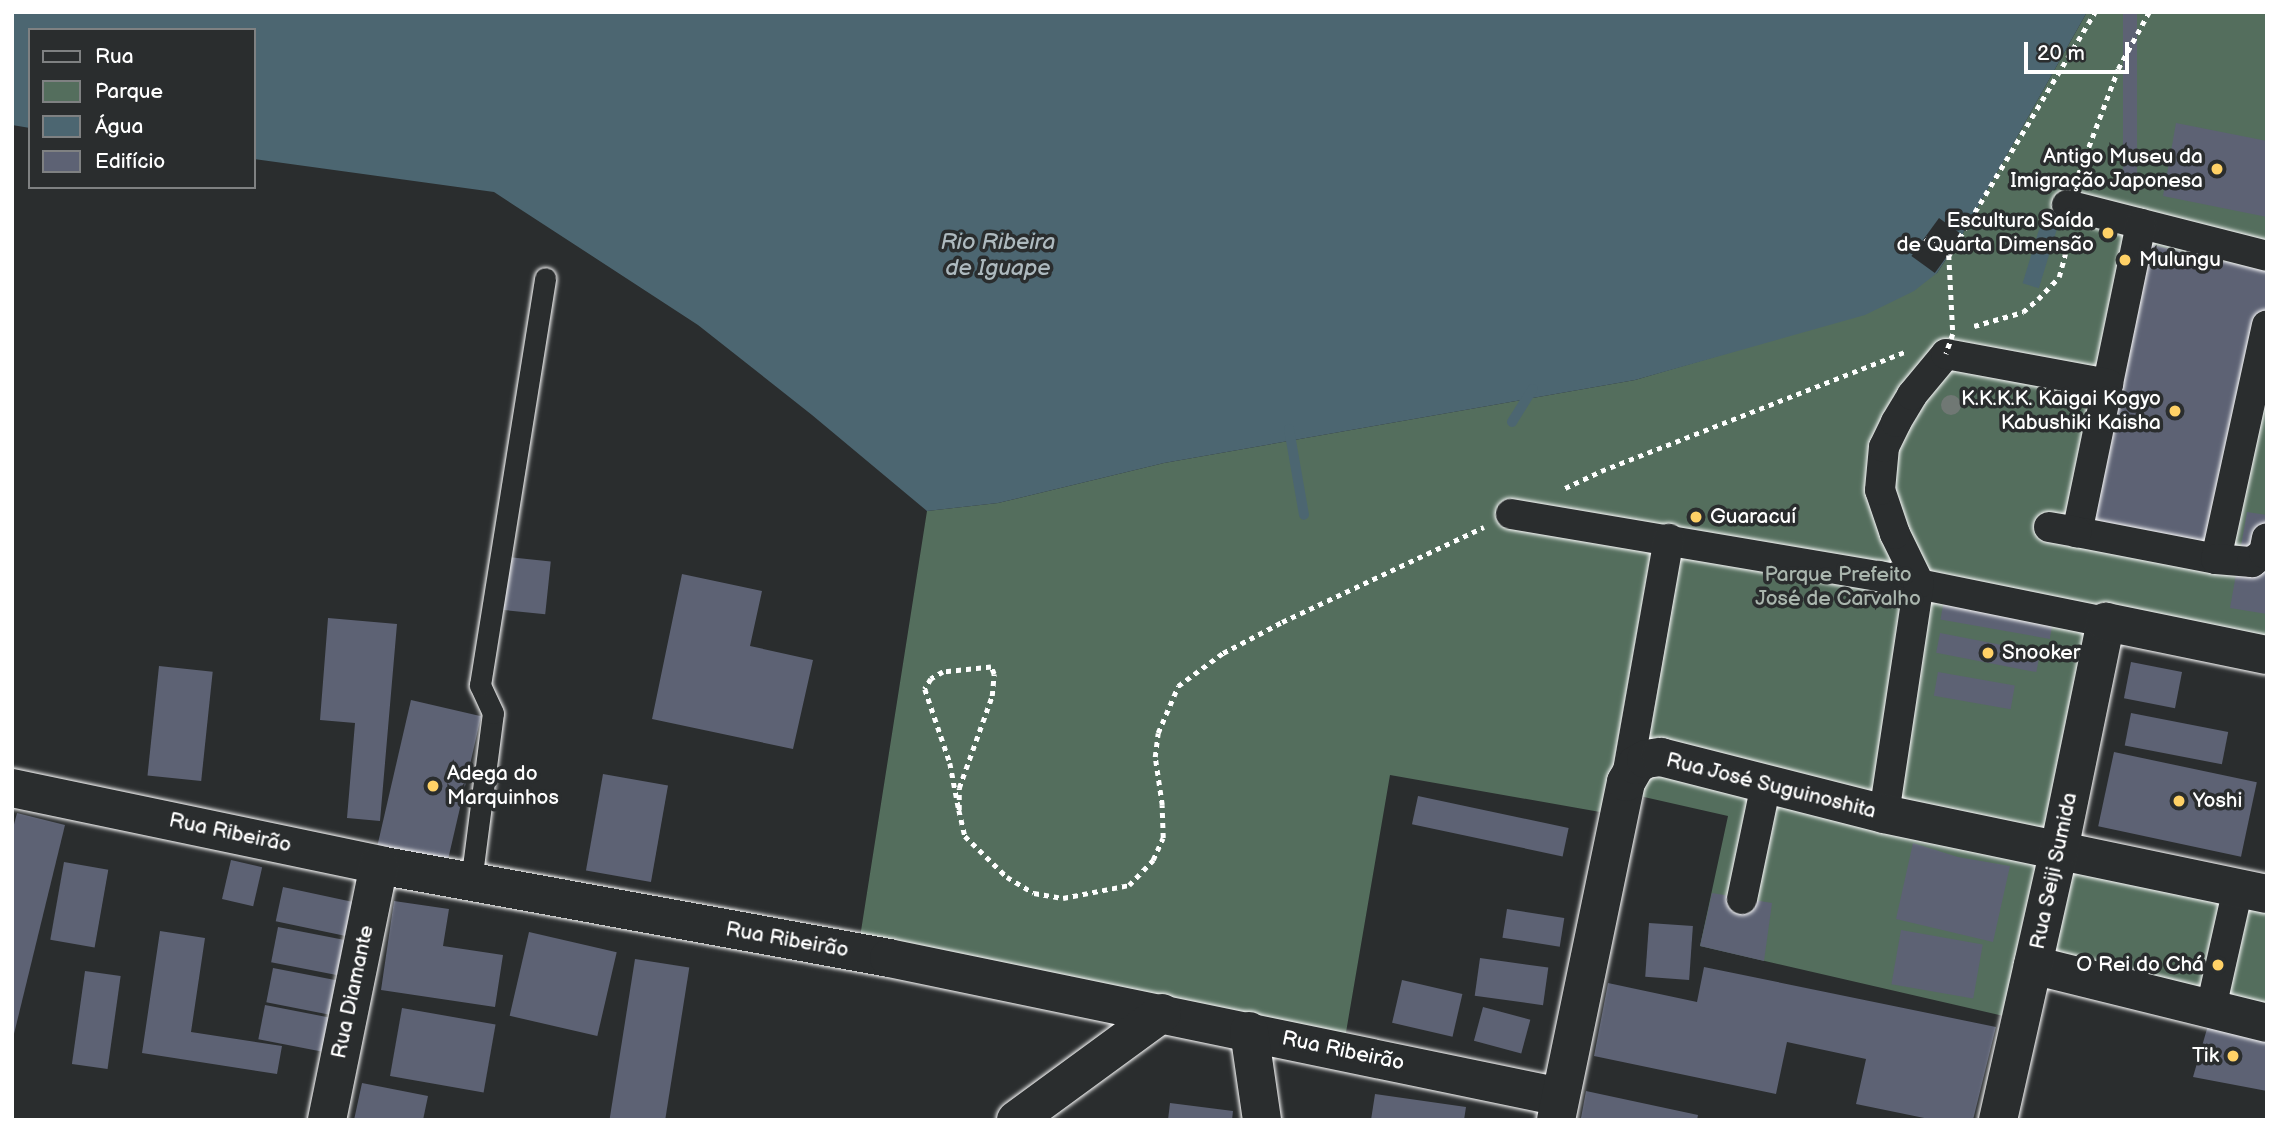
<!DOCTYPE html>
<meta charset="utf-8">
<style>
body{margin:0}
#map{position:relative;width:2279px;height:1132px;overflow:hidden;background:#2a2d2e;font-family:"Balsamiq Sans",sans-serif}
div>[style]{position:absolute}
.green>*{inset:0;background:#546e5d}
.water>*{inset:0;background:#4c6671;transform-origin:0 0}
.pier>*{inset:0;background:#2a2d2e;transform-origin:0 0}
.stream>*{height:10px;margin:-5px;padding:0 5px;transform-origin:5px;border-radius:5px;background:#4c6671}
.building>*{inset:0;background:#5d6274;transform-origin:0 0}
.path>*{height:4.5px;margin-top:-2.25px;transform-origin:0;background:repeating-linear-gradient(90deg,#fff 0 5px,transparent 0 10px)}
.roads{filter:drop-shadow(0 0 2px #fff) drop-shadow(0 0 2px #fff)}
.service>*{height:21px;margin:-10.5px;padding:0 10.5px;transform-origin:10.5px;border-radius:10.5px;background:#2a2d2e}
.pedestrian>*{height:30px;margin:-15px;padding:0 15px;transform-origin:15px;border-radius:15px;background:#2a2d2e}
.minor>*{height:38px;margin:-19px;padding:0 19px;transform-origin:19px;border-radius:19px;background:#2a2d2e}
.path-bridge>*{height:4.5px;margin-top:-2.25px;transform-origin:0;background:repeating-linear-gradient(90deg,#fff 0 5px,transparent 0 10px)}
.trees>*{width:20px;height:20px;margin:-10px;border-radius:50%;background:#707874}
.dots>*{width:19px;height:19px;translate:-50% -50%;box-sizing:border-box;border:4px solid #2a2d2e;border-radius:50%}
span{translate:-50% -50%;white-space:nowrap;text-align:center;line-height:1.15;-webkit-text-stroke:7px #2a2d2e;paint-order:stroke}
.poi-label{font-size:21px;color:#fff}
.right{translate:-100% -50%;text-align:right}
.left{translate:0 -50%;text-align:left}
.park-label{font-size:21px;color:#aab6ae}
.street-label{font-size:21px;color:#fff}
.water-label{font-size:23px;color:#aebabf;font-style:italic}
.frame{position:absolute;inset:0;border:14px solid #fff;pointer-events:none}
.legend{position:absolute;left:28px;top:28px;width:228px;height:161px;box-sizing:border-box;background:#2a2d2e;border:2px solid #7f8182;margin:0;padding:9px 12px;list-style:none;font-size:21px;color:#fff}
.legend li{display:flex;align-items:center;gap:14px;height:35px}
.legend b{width:35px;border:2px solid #7f8182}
.scale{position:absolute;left:2024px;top:42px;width:105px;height:32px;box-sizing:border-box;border:4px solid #fff;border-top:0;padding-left:9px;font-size:21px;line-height:24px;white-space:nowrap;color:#fff;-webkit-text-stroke:5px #2a2d2e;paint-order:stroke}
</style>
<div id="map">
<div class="green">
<i style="clip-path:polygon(2087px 12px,2267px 12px,2267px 647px,2093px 613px,2051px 833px,2267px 906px,2267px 1033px,2017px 980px,2008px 1017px,1700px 946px,1728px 816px,1622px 792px,1617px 815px,1390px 775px,1344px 1044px,858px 950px,927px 511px,998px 503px,1164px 463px,1635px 380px,1745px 348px,1937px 273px,1962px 235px)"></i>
</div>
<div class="water">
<i style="clip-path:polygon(12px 12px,2087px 12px,1962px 235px,1937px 273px,1914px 291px,1865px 315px,1635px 380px,1164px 463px,998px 503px,927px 511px,812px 415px,698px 325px,494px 192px,254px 159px,254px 30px,30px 30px,30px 128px,12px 125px)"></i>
<i style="left:2041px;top:223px;width:17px;height:63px;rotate:17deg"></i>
</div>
<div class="pier">
<i style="left:1939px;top:218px;width:29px;height:47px;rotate:36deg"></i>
</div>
<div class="stream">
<i style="left:1512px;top:422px;width:39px;rotate:-58deg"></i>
<i style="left:1289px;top:429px;width:87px;rotate:80.1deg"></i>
</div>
<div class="building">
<i style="left:2123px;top:12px;width:14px;height:177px"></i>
<i style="clip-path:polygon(2176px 123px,2267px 141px,2267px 217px,2163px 196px)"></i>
<i style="clip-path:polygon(2144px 243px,2267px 271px,2267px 301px,2213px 549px,2084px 521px)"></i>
<i style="clip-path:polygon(2247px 512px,2267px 515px,2267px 614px,2230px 608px)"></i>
<i style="left:507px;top:557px;width:44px;height:53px;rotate:6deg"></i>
<i style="clip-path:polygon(682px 574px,762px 591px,750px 646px,813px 660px,793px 749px,652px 719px)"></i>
<i style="left:1945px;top:594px;width:111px;height:26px;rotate:10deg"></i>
<i style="clip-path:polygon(328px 618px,397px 624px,380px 821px,347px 818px,355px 723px,320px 720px)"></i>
<i style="left:1940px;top:633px;width:102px;height:20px;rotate:11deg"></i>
<i style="left:2131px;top:662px;width:52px;height:37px;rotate:11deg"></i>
<i style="left:159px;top:666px;width:54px;height:110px;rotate:6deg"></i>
<i style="left:1938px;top:672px;width:78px;height:24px;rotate:10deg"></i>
<i style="left:411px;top:700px;width:72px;height:159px;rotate:13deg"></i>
<i style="left:2131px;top:713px;width:99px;height:33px;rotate:11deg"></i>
<i style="left:2114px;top:752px;width:146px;height:76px;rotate:12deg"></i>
<i style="left:603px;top:774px;width:66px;height:98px;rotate:10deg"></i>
<i style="left:1418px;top:796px;width:154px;height:29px;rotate:12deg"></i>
<i style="clip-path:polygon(17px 813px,65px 825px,13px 1038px,12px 832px)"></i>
<i style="clip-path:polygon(1913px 843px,1958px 857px,2010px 866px,1993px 942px,1896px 919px)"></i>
<i style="left:231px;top:860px;width:32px;height:40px;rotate:13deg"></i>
<i style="left:64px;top:862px;width:45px;height:79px;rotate:10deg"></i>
<i style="left:283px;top:887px;width:80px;height:35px;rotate:12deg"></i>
<i style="clip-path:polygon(1712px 893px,1772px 903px,1764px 961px,1700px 946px)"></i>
<i style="clip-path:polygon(394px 901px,449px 909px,443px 946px,503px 955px,495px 1007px,381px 990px)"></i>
<i style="left:1507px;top:909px;width:58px;height:29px;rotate:9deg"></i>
<i style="left:1649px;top:923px;width:44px;height:54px;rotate:4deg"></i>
<i style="left:278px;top:927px;width:81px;height:36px;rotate:11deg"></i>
<i style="left:1901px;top:930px;width:83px;height:55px;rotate:10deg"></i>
<i style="clip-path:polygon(160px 931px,205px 938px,191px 1032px,282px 1046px,277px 1074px,142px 1053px)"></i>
<i style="left:529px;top:932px;width:90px;height:86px;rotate:13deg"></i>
<i style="left:1480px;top:958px;width:69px;height:38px;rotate:8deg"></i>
<i style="left:635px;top:959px;width:55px;height:161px;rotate:9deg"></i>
<i style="clip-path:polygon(1704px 967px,1996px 1027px,1973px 1120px,1934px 1120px,1856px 1104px,1866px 1059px,1787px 1042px,1776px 1094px,1594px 1056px,1608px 983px,1697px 1002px)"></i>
<i style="left:273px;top:968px;width:79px;height:35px;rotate:11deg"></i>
<i style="left:85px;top:971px;width:36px;height:94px;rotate:8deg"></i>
<i style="left:1402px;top:980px;width:62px;height:44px;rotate:13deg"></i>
<i style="left:265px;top:1005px;width:80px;height:35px;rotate:11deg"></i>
<i style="left:1483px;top:1007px;width:49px;height:35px;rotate:15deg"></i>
<i style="left:402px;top:1008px;width:95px;height:69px;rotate:10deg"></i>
<i style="clip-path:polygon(2209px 1022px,2267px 1035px,2267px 1091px,2193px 1077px)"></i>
<i style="clip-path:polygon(362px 1083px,428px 1096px,423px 1120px,354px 1120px)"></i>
<i style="clip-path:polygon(1586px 1091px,1698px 1115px,1697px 1120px,1581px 1118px)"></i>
<i style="clip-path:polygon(1375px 1094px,1466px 1107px,1464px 1120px,1371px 1120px)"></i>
<i style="clip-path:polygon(1170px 1103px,1233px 1111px,1232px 1120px,1168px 1120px)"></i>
</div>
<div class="path">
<i style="left:2078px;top:175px;width:113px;rotate:-69.3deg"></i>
<i style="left:2118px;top:69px;width:65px;rotate:-61.5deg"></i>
<i style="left:1949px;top:255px;width:283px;rotate:-59deg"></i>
<i style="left:1974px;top:326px;width:51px;rotate:-15.9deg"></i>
<i style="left:2023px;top:312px;width:20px;rotate:-41deg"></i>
<i style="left:2038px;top:299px;width:30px;rotate:-46deg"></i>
<i style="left:2059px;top:277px;width:24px;rotate:-75deg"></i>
<i style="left:2065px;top:254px;width:16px;rotate:-97deg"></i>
<i style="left:1565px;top:488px;width:40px;rotate:-25deg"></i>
<i style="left:1601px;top:471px;width:326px;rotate:-21.4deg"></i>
<i style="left:959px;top:810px;width:22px;rotate:-90deg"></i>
<i style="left:959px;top:788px;width:98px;rotate:-70.3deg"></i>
<i style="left:992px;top:696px;width:22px;rotate:-85deg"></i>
<i style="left:994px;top:674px;width:8px;rotate:-113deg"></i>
<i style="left:991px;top:667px;width:48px;rotate:174.1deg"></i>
<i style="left:943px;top:672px;width:14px;rotate:150deg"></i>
<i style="left:931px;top:679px;width:12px;rotate:121deg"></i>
<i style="left:925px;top:689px;width:78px;rotate:71.3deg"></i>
<i style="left:950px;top:763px;width:48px;rotate:79.2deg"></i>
<i style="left:959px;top:810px;width:27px;rotate:77deg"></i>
<i style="left:965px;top:836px;width:59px;rotate:44.3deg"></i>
<i style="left:1007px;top:877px;width:31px;rotate:31deg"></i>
<i style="left:1034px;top:893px;width:29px;rotate:10deg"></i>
<i style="left:1063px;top:898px;width:67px;rotate:-11.1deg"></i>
<i style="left:1129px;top:885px;width:35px;rotate:-46deg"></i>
<i style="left:1153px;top:860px;width:24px;rotate:-66deg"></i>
<i style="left:1163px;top:838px;width:33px;rotate:-92deg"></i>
<i style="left:1162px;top:805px;width:49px;rotate:-98.3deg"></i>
<i style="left:1155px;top:757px;width:24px;rotate:-83deg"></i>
<i style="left:1158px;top:733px;width:51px;rotate:-66.9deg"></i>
<i style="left:1178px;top:686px;width:56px;rotate:-36.3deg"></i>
<i style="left:1223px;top:653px;width:67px;rotate:-27.7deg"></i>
<i style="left:1282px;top:622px;width:223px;rotate:-25.2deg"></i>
</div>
<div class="roads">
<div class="service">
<i style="left:471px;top:882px;width:170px;rotate:-82.6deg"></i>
<i style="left:493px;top:713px;width:31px;rotate:-115deg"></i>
<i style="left:480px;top:685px;width:412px;rotate:-80.9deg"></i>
</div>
<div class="pedestrian">
<i style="left:2067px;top:205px;width:206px;rotate:14.3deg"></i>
<i style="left:2141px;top:224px;width:315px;rotate:101.7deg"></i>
<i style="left:2077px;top:532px;width:142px;rotate:11deg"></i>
<i style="left:2216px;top:559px;width:239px;rotate:-77.7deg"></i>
<i style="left:1511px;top:514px;width:373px;rotate:9.6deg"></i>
<i style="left:1879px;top:576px;width:232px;rotate:11.5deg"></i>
<i style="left:2049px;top:527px;width:28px;rotate:10deg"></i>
<i style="left:2216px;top:559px;width:36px;rotate:5deg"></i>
<i style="left:2252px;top:562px;width:15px;rotate:-37deg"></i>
<i style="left:2264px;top:553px;width:15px;rotate:-79deg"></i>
<i style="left:1626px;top:782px;width:247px;rotate:-80deg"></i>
<i style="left:1884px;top:814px;width:234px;rotate:-81.4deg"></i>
<i style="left:1919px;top:583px;width:55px;rotate:-116.1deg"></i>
<i style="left:1895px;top:534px;width:46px;rotate:-108.8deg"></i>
<i style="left:1880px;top:490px;width:43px;rotate:-84.7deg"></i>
<i style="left:1884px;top:447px;width:28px;rotate:-64deg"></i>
<i style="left:1896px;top:422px;width:31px;rotate:-59deg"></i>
<i style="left:1912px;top:395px;width:53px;rotate:-50.3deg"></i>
<i style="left:1946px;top:354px;width:165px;rotate:10.5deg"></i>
<i style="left:1742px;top:899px;width:117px;rotate:-78.2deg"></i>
<i style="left:2211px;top:1008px;width:123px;rotate:-77.3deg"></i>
</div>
<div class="minor">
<i style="left:12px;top:788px;width:375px;rotate:11.8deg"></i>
<i style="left:379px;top:865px;width:518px;rotate:10.33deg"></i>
<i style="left:889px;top:958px;width:685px;rotate:11.7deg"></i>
<i style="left:2033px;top:965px;width:241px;rotate:13.9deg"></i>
<i style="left:1249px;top:1031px;width:90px;rotate:81.7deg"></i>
<i style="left:327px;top:1120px;width:260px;rotate:-78.5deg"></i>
<i style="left:1016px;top:1120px;width:181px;rotate:-36.2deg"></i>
<i style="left:1556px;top:1120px;width:345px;rotate:-78.3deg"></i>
<i style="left:1626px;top:782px;width:20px;rotate:-60deg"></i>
<i style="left:1636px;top:765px;width:12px;rotate:-31deg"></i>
<i style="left:1646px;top:759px;width:15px;rotate:-8deg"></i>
<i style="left:1661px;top:757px;width:230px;rotate:14.3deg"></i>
<i style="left:1884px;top:814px;width:391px;rotate:11.8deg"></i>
<i style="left:1998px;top:1120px;width:277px;rotate:-77.3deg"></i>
<i style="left:2059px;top:850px;width:233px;rotate:-78.4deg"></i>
<i style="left:2106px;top:622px;width:164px;rotate:11.6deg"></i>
</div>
</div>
<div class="path-bridge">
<i style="left:1925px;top:238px;width:29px;rotate:35deg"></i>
<i style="left:1949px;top:255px;width:79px;rotate:87.1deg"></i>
<i style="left:1953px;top:334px;width:21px;rotate:109deg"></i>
</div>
<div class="trees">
<i style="left:1951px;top:405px"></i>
</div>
<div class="dots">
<i style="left:2217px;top:169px;background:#ffd166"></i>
<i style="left:2108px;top:233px;background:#ffd166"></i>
<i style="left:2125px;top:260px;background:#ffd166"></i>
<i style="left:2175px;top:411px;background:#ffd166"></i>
<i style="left:1696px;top:517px;background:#ffd166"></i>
<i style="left:1988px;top:653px;background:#ffd166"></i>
<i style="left:433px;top:786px;background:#ffd166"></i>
<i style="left:2179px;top:801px;background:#ffd166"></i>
<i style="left:2218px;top:965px;background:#ffd166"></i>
<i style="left:2233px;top:1056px;background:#ffd166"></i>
</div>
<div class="poi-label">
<span class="right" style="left:2203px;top:169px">Antigo Museu da<br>Imigração Japonesa</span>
<span class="right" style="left:2094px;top:233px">Escultura Saída<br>de Quarta Dimensão</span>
<span class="left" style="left:2139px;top:260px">Mulungu</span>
<span class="right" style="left:2161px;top:411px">K.K.K.K. Kaigai Kogyo<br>Kabushiki Kaisha</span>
<span class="left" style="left:1710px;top:517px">Guaracuí</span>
<span class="left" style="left:2002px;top:653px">Snooker</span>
<span class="left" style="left:447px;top:786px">Adega do<br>Marquinhos</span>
<span class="left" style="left:2193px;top:801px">Yoshi</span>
<span class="right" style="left:2204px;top:965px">O Rei do Chá</span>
<span class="right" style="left:2219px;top:1056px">Tik</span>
</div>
<div class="park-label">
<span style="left:1838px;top:587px">Parque Prefeito<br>José de Carvalho</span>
</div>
<div class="street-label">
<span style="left:1771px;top:786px;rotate:14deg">Rua José Suguinoshita</span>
<span style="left:230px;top:833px;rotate:12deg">Rua Ribeirão</span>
<span style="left:2054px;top:871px;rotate:-78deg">Rua Seiji Sumida</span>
<span style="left:787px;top:940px;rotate:10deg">Rua Ribeirão</span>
<span style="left:353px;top:992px;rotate:-78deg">Rua Diamante</span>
<span style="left:1343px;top:1051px;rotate:12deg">Rua Ribeirão</span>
</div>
<div class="water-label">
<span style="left:998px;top:255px">Rio Ribeira<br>de Iguape</span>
</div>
<div class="frame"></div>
<ul class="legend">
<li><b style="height:9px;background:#2a2d2e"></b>Rua</li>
<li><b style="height:19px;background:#546e5d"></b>Parque</li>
<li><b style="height:19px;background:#4c6671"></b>Água</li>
<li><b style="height:19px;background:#5d6274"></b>Edifício</li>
</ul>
<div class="scale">20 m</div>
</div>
